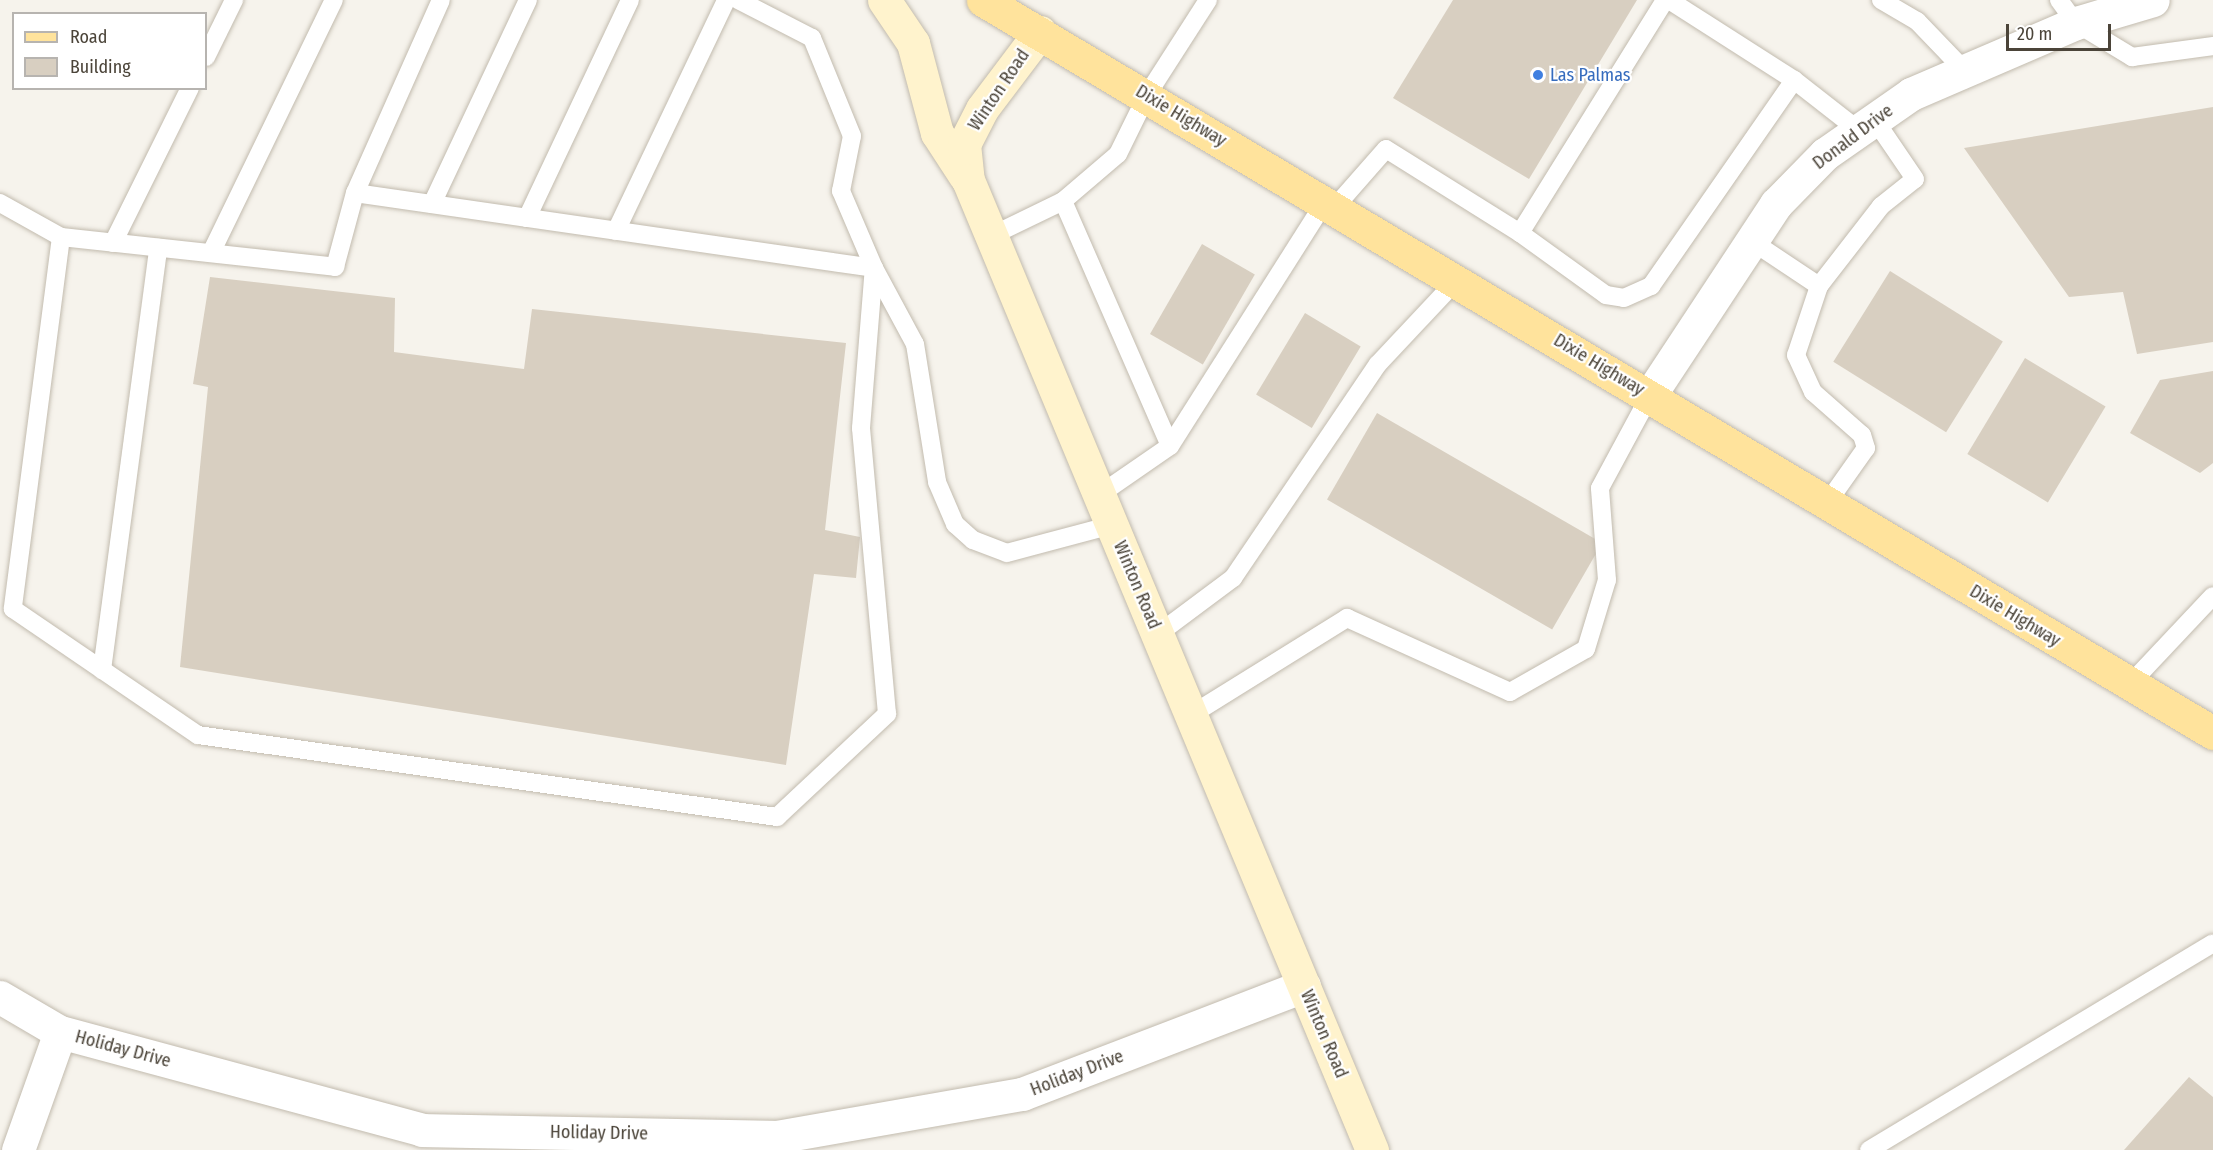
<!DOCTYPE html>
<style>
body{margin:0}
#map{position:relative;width:2213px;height:1150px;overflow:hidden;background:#f6f3ec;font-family:"Fira Sans Condensed",sans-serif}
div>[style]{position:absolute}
.building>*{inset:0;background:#d8cfc1;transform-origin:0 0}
.roads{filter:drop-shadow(0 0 2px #c2bbae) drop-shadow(0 0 2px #c2bbae)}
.lane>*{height:18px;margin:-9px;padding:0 9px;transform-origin:9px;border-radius:9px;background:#fff}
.street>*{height:33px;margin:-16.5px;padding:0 16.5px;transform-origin:16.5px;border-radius:16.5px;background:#fff}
.secondary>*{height:33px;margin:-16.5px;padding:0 16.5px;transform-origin:16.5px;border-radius:16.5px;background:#fff3cd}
.primary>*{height:33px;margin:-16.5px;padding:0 16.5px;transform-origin:16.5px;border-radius:16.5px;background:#ffe39c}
.dots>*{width:16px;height:16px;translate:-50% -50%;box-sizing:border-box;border:3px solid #fff;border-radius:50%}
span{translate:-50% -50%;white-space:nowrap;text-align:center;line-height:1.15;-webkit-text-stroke:4.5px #fff;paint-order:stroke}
.shop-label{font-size:18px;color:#366cbe}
.left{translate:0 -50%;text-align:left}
.street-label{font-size:18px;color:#4b4439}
.legend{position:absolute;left:12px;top:12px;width:195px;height:78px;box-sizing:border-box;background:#fff;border:2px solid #b7b4b0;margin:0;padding:8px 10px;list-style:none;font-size:18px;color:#4b4439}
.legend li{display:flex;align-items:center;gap:12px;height:30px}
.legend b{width:30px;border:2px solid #b7b4b0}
.scale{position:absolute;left:2006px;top:24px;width:105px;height:27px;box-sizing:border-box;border:3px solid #4b4439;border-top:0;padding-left:8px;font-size:18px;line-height:21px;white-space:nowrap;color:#4b4439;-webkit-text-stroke:4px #fff;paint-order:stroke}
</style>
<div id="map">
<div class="building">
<i style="clip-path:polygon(1453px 0,1637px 0,1529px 179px,1393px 98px)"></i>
<i style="clip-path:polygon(2213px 107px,2213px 342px,2137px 354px,2123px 292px,2069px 297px,1964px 148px)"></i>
<i style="left:1202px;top:244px;width:61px;height:104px;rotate:30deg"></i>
<i style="left:1890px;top:271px;width:133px;height:107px;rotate:32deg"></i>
<i style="clip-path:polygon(210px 277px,395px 298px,394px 352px,524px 369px,532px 309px,846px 343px,825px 530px,860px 537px,856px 578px,814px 574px,786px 765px,180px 667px,208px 387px,193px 384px)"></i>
<i style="left:1305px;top:313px;width:65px;height:95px;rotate:31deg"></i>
<i style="left:2025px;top:358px;width:94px;height:112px;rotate:31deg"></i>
<i style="clip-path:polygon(2213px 371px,2213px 463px,2200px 473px,2130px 433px,2160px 380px)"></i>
<i style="left:1377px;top:413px;width:260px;height:100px;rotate:30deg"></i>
<i style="clip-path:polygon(2189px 1077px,2213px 1097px,2213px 1150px,2124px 1150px)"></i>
</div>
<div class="roads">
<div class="lane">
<i style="left:1669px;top:0;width:148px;rotate:32.6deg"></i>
<i style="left:1794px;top:80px;width:81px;rotate:38deg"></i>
<i style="left:1881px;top:0;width:42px;rotate:30.3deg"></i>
<i style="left:1917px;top:21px;width:69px;rotate:46.2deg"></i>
<i style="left:2059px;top:0;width:29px;rotate:54deg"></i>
<i style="left:2076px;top:23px;width:66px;rotate:31.3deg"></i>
<i style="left:2132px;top:57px;width:82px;rotate:-7.7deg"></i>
<i style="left:206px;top:57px;width:64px;rotate:-63.8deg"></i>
<i style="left:355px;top:193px;width:211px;rotate:-66deg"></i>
<i style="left:1063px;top:201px;width:267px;rotate:66.4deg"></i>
<i style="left:0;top:203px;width:70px;rotate:29.1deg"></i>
<i style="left:61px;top:237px;width:375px;rotate:97.4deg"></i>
<i style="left:13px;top:609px;width:224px;rotate:34.3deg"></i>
<i style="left:198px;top:735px;width:585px;rotate:8.06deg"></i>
<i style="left:777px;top:817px;width:151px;rotate:-43.1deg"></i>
<i style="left:887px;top:714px;width:287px;rotate:-95.2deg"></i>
<i style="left:861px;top:428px;width:161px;rotate:-85.4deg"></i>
<i style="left:874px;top:268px;width:84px;rotate:-113.2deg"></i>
<i style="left:841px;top:191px;width:56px;rotate:-78.7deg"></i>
<i style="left:852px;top:136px;width:106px;rotate:-112.2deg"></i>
<i style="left:812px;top:38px;width:83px;rotate:-152.8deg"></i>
<i style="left:432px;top:204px;width:225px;rotate:-64.8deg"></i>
<i style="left:1335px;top:207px;width:77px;rotate:-48.7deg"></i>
<i style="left:1386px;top:149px;width:158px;rotate:32.1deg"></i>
<i style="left:1520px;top:233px;width:274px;rotate:-58.1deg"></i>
<i style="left:527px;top:218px;width:241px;rotate:-64.7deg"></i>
<i style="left:616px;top:231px;width:256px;rotate:-64.5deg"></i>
<i style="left:1520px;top:233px;width:106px;rotate:35.8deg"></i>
<i style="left:1606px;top:295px;width:18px;rotate:9deg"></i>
<i style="left:1624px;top:298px;width:30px;rotate:-24deg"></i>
<i style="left:1651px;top:286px;width:251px;rotate:-55.2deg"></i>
<i style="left:991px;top:236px;width:80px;rotate:-25.9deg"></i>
<i style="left:1063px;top:201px;width:72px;rotate:-40.5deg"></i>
<i style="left:1118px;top:154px;width:66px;rotate:-63.8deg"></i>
<i style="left:1147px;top:95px;width:113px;rotate:-57.3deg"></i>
<i style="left:61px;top:237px;width:276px;rotate:6.2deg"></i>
<i style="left:335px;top:267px;width:77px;rotate:-74.9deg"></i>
<i style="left:355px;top:193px;width:524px;rotate:8.22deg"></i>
<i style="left:874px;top:268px;width:86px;rotate:61.7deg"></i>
<i style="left:915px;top:344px;width:140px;rotate:80.9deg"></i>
<i style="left:937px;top:482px;width:46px;rotate:66.8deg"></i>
<i style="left:955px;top:524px;width:24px;rotate:42deg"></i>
<i style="left:973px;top:540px;width:36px;rotate:21deg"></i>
<i style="left:1007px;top:553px;width:109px;rotate:-14.9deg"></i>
<i style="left:1750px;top:240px;width:83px;rotate:33.7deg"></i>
<i style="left:1819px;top:286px;width:101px;rotate:-52.2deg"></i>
<i style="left:1881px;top:206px;width:43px;rotate:-38.5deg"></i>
<i style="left:1915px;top:179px;width:73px;rotate:-124.3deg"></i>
<i style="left:113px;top:243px;width:173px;rotate:-63.6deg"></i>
<i style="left:211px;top:253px;width:281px;rotate:-64.1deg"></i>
<i style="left:1819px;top:286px;width:73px;rotate:108.4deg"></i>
<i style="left:1796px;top:355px;width:41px;rotate:65.3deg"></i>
<i style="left:1813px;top:392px;width:65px;rotate:41.3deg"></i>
<i style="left:1862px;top:435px;width:14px;rotate:73deg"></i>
<i style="left:1866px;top:448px;width:67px;rotate:125.3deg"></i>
<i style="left:1099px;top:495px;width:86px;rotate:-34.6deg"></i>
<i style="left:1170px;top:446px;width:289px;rotate:-57.6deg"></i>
<i style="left:1158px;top:634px;width:94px;rotate:-36.7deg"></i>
<i style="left:1233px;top:578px;width:258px;rotate:-55.9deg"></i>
<i style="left:1378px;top:364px;width:115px;rotate:-46.8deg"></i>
<i style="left:102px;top:670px;width:426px;rotate:-82.4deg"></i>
<i style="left:2129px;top:685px;width:122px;rotate:-46.7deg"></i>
<i style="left:1191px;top:715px;width:184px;rotate:-31.9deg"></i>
<i style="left:1347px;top:618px;width:179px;rotate:24.4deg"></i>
<i style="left:1510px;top:692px;width:87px;rotate:-29.5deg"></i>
<i style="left:1586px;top:649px;width:72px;rotate:-73.1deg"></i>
<i style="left:1607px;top:580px;width:92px;rotate:-94.4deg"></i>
<i style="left:1600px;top:488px;width:106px;rotate:-61.7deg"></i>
<i style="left:1869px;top:1150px;width:401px;rotate:-31deg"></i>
</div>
<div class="street">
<i style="left:1650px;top:395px;width:229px;rotate:-56.6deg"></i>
<i style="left:1776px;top:204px;width:70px;rotate:-45.6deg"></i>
<i style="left:1825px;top:154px;width:105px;rotate:-34.9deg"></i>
<i style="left:1911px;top:94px;width:180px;rotate:-23.3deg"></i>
<i style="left:2076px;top:23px;width:80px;rotate:-16.6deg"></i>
<i style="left:0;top:997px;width:69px;rotate:30.3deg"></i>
<i style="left:60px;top:1032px;width:375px;rotate:15.1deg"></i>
<i style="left:422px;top:1130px;width:355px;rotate:1.1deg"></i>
<i style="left:777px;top:1137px;width:249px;rotate:-10deg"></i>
<i style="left:1022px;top:1094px;width:302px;rotate:-21deg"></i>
<i style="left:18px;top:1150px;width:125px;rotate:-70.4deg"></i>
</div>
<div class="secondary">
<i style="left:884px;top:0;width:52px;rotate:56deg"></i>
<i style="left:913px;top:43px;width:93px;rotate:75.1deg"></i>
<i style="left:937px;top:133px;width:51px;rotate:56.9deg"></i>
<i style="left:1040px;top:32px;width:96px;rotate:127deg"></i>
<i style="left:982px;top:109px;width:39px;rotate:117deg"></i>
<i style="left:964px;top:144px;width:36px;rotate:84deg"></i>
<i style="left:968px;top:180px;width:1051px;rotate:67.39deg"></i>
</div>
<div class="primary">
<i style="left:983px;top:0;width:1432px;rotate:30.79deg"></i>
</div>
</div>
<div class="dots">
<i style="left:1538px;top:75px;background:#3f7fe0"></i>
</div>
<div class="shop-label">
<span class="left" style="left:1550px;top:75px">Las Palmas</span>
</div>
<div class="street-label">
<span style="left:999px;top:90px;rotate:-56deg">Winton Road</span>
<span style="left:1181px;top:116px;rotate:31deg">Dixie Highway</span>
<span style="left:1853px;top:137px;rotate:-37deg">Donald Drive</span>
<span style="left:1599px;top:365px;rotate:31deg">Dixie Highway</span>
<span style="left:1137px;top:585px;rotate:67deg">Winton Road</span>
<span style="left:2015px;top:616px;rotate:31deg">Dixie Highway</span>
<span style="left:1324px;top:1034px;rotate:67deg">Winton Road</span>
<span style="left:123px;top:1049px;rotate:15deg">Holiday Drive</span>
<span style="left:1077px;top:1073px;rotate:-21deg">Holiday Drive</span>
<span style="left:599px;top:1133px;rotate:1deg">Holiday Drive</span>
</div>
<ul class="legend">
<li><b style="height:8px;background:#ffe39c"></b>Road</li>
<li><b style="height:16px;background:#d8cfc1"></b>Building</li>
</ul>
<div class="scale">20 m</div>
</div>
